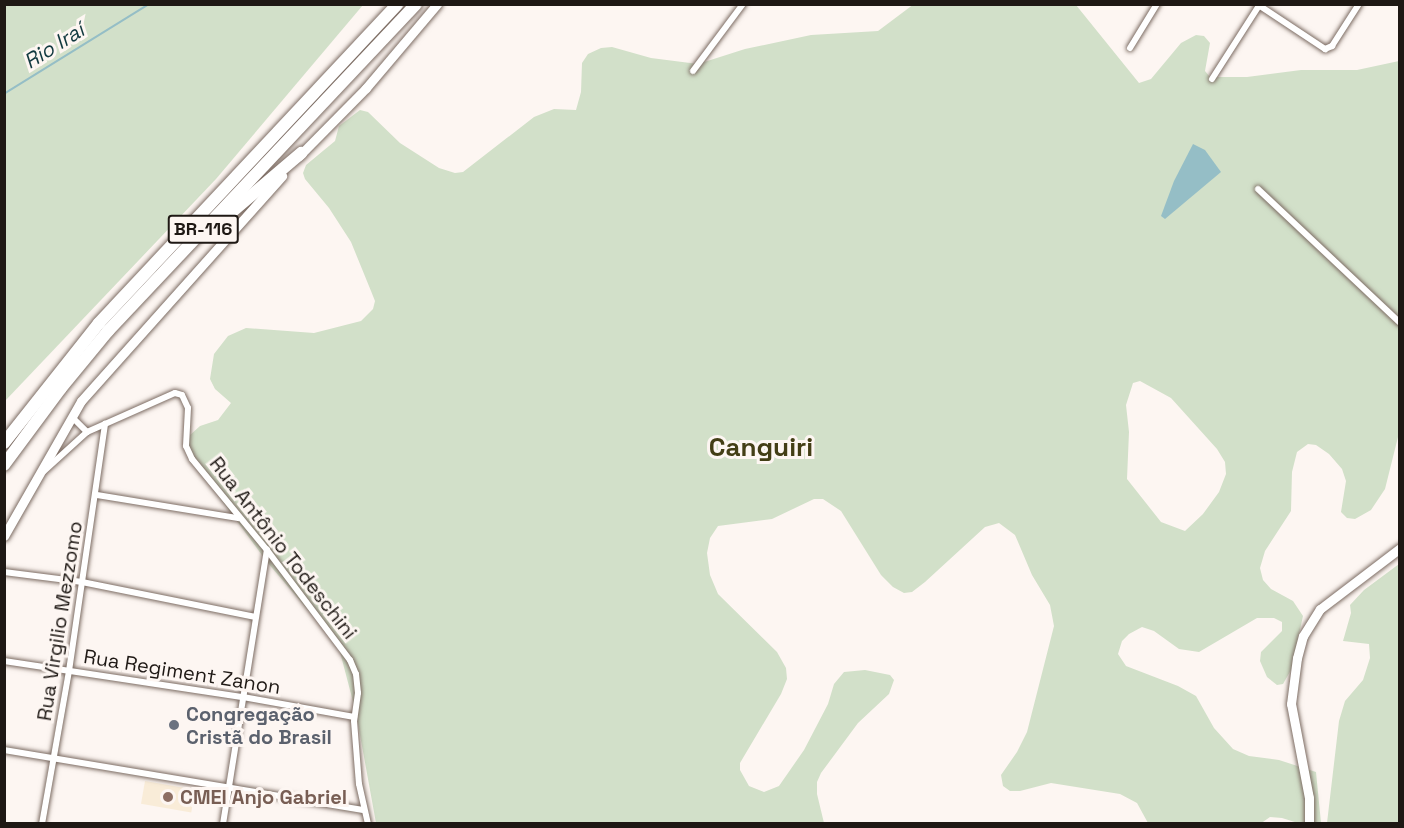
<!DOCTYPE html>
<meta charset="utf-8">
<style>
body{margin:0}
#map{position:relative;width:1404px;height:828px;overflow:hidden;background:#fdf6f2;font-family:"Space Grotesk",sans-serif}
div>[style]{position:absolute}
.education>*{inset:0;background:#f9ecd8;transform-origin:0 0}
.green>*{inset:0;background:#d2e0c9}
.water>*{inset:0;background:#95bec6}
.stream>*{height:1.5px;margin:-0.75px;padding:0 0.75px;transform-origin:0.75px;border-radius:0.75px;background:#95bec6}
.roads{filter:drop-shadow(0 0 2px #7c6c63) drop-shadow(0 0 2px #7c6c63)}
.street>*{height:6px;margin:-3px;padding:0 3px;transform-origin:3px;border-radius:3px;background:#fff}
.secondary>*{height:9px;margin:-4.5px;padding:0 4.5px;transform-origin:4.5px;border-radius:4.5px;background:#fff}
.highway>*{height:12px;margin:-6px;padding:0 6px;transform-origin:6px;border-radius:6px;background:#fff}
.dots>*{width:16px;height:16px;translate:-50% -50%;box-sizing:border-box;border:3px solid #fdf6f2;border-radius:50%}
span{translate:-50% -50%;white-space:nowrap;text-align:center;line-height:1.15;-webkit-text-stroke:6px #fdf6f2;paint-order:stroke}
.shield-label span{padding:2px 4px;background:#fdf6f2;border:2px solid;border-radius:4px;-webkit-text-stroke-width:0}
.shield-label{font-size:18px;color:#1e1814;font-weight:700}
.street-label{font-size:20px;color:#1e1814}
.worship-label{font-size:20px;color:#5b616d;font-weight:700}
.left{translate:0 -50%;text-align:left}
.education-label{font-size:20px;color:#785e54;font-weight:700}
.water-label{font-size:21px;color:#11393f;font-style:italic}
.district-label{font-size:26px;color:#433e15;font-weight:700}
.frame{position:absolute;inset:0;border:6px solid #1e1814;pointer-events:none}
</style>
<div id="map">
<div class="education">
<i style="left:145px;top:781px;width:51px;height:23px;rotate:10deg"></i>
</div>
<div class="green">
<i style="clip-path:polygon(evenodd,914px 4px,1076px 5px,1139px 83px,1151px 79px,1181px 43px,1196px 35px,1204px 36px,1210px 43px,1205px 71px,1210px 77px,1247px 77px,1301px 70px,1357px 70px,1399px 61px,1400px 429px,1385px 489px,1371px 510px,1355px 519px,1347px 518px,1341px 512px,1346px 481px,1342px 469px,1329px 454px,1316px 445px,1308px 444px,1297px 452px,1292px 472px,1291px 511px,1265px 551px,1260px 568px,1263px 580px,1271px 589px,1293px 601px,1303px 616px,1291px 670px,1283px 684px,1277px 685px,1267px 677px,1260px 661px,1261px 652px,1282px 631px,1282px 622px,1274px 618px,1257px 618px,1199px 652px,1179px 649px,1154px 631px,1142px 627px,1129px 634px,1122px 641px,1118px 654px,1126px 666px,1178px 686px,1196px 696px,1214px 728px,1233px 749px,1249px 756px,1279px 760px,1316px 772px,1321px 823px,1298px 823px,1282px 818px,1270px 817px,1260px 824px,1148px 823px,1137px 803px,1120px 794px,1051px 783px,1020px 791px,1010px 791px,1003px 786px,1001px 775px,1017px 752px,1027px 732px,1054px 626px,1050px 605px,1032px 575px,1015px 535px,999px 523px,985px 527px,925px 582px,912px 592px,904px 593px,893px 587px,881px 575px,841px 511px,823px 499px,814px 499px,772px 519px,718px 526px,710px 538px,707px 553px,710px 575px,718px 594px,777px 652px,786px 668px,787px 679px,781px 694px,740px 763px,740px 770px,749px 786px,764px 792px,779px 786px,804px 750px,828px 704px,834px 684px,844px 672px,865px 670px,890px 675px,894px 680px,889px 694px,858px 723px,821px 773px,817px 782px,817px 794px,824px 823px,376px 823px,356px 713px,340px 652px,325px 630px,267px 562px,195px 464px,187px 446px,190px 435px,200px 426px,218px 420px,231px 403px,215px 389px,210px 379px,214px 354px,228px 336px,246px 328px,314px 333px,361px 321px,373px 309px,375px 301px,371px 291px,351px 242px,329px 208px,305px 179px,303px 173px,306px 165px,335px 141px,339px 126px,360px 110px,368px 112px,400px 143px,439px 168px,455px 173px,463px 172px,534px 117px,554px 109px,576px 110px,581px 92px,582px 63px,588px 54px,601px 48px,612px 47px,651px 58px,698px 64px,745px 49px,811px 35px,878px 31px,914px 4px,1140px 381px,1171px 398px,1217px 449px,1225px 462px,1226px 474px,1219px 492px,1203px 514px,1185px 531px,1161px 522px,1127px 479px,1129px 432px,1126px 405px,1133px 383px,1140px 381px)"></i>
<i style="clip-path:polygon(4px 5px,363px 5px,216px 179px,5px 401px)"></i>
<i style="clip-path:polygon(1399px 564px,1399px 823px,1327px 823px,1339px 721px,1345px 701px,1363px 680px,1370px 658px,1369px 644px,1343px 641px,1351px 613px,1350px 605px,1364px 590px)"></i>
</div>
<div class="water">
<i style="clip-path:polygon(1193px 144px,1205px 150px,1221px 172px,1165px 219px,1161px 216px,1174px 181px)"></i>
</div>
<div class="stream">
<i style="left:4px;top:94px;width:171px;rotate:-31.8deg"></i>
</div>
<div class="roads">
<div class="street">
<i style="left:1257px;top:4px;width:82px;rotate:33.5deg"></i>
<i style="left:1325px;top:49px;width:8px;rotate:-23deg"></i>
<i style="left:1332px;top:46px;width:50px;rotate:-57.3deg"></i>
<i style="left:1130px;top:48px;width:52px;rotate:-58.5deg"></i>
<i style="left:693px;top:71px;width:84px;rotate:-53.3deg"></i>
<i style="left:1212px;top:79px;width:89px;rotate:-57.4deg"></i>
<i style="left:1258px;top:189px;width:195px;rotate:43.3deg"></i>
<i style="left:73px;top:418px;width:20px;rotate:45deg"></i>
<i style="left:44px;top:471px;width:58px;rotate:-42.2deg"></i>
<i style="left:87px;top:432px;width:96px;rotate:-23.9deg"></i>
<i style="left:175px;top:393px;width:7px;rotate:16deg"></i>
<i style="left:182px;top:395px;width:14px;rotate:65deg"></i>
<i style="left:188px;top:408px;width:38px;rotate:93deg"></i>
<i style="left:186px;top:446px;width:14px;rotate:65deg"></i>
<i style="left:192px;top:459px;width:118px;rotate:50.5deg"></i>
<i style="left:267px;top:550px;width:138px;rotate:53deg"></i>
<i style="left:350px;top:660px;width:15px;rotate:67deg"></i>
<i style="left:356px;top:674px;width:19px;rotate:84deg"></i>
<i style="left:358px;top:693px;width:28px;rotate:98deg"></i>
<i style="left:354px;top:721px;width:63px;rotate:85.5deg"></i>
<i style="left:359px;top:784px;width:41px;rotate:77.3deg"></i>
<i style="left:97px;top:495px;width:143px;rotate:9.3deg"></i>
<i style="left:4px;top:572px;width:79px;rotate:7.3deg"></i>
<i style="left:82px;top:582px;width:177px;rotate:11.4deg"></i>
<i style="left:4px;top:661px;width:242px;rotate:8.6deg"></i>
<i style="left:243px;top:697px;width:113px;rotate:10.2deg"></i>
<i style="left:4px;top:750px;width:364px;rotate:9.5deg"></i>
<i style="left:42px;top:824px;width:155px;rotate:-80deg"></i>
<i style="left:69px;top:671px;width:250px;rotate:-81.7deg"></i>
<i style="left:223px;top:824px;width:278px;rotate:-80.9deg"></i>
</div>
<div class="secondary">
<i style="left:299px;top:156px;width:95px;rotate:-45.4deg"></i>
<i style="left:366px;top:88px;width:110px;rotate:-49.8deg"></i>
<i style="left:4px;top:536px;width:155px;rotate:-60.3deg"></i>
<i style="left:81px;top:401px;width:302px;rotate:-48.2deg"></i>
<i style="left:1309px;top:824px;width:26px;rotate:-90deg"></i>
<i style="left:1309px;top:798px;width:96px;rotate:-100.8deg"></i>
<i style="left:1291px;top:704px;width:46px;rotate:-82.6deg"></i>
<i style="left:1297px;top:658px;width:23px;rotate:-75deg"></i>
<i style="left:1303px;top:636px;width:32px;rotate:-58deg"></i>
<i style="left:1320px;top:609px;width:101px;rotate:-37.3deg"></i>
</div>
<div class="highway">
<i style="left:213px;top:228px;width:116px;rotate:-40.4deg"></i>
<i style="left:4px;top:443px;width:153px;rotate:-51.6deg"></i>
<i style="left:99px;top:323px;width:437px;rotate:-46.9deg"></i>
<i style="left:4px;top:465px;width:96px;rotate:-53.5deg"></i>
<i style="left:61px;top:388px;width:74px;rotate:-50.5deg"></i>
<i style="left:108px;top:331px;width:449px;rotate:-46.7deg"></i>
</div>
</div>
<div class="dots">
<i style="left:174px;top:725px;background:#6b7280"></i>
<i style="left:168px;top:797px;background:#8d6e63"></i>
</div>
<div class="shield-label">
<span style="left:203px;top:229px">BR-116</span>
</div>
<div class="street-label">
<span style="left:283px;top:548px;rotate:52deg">Rua Antônio Todeschini</span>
<span style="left:60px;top:621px;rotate:-81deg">Rua Virgilio Mezzomo</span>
<span style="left:182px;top:672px;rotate:9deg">Rua Regiment Zanon</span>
</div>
<div class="worship-label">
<span class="left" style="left:186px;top:726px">Congregação<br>Cristã do Brasil</span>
</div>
<div class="education-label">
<span class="left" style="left:180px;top:797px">CMEI Anjo Gabriel</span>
</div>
<div class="water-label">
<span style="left:54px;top:46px;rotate:-32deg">Rio Iraí</span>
</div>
<div class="district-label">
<span style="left:761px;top:448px">Canguiri</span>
</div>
<div class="frame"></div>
</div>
